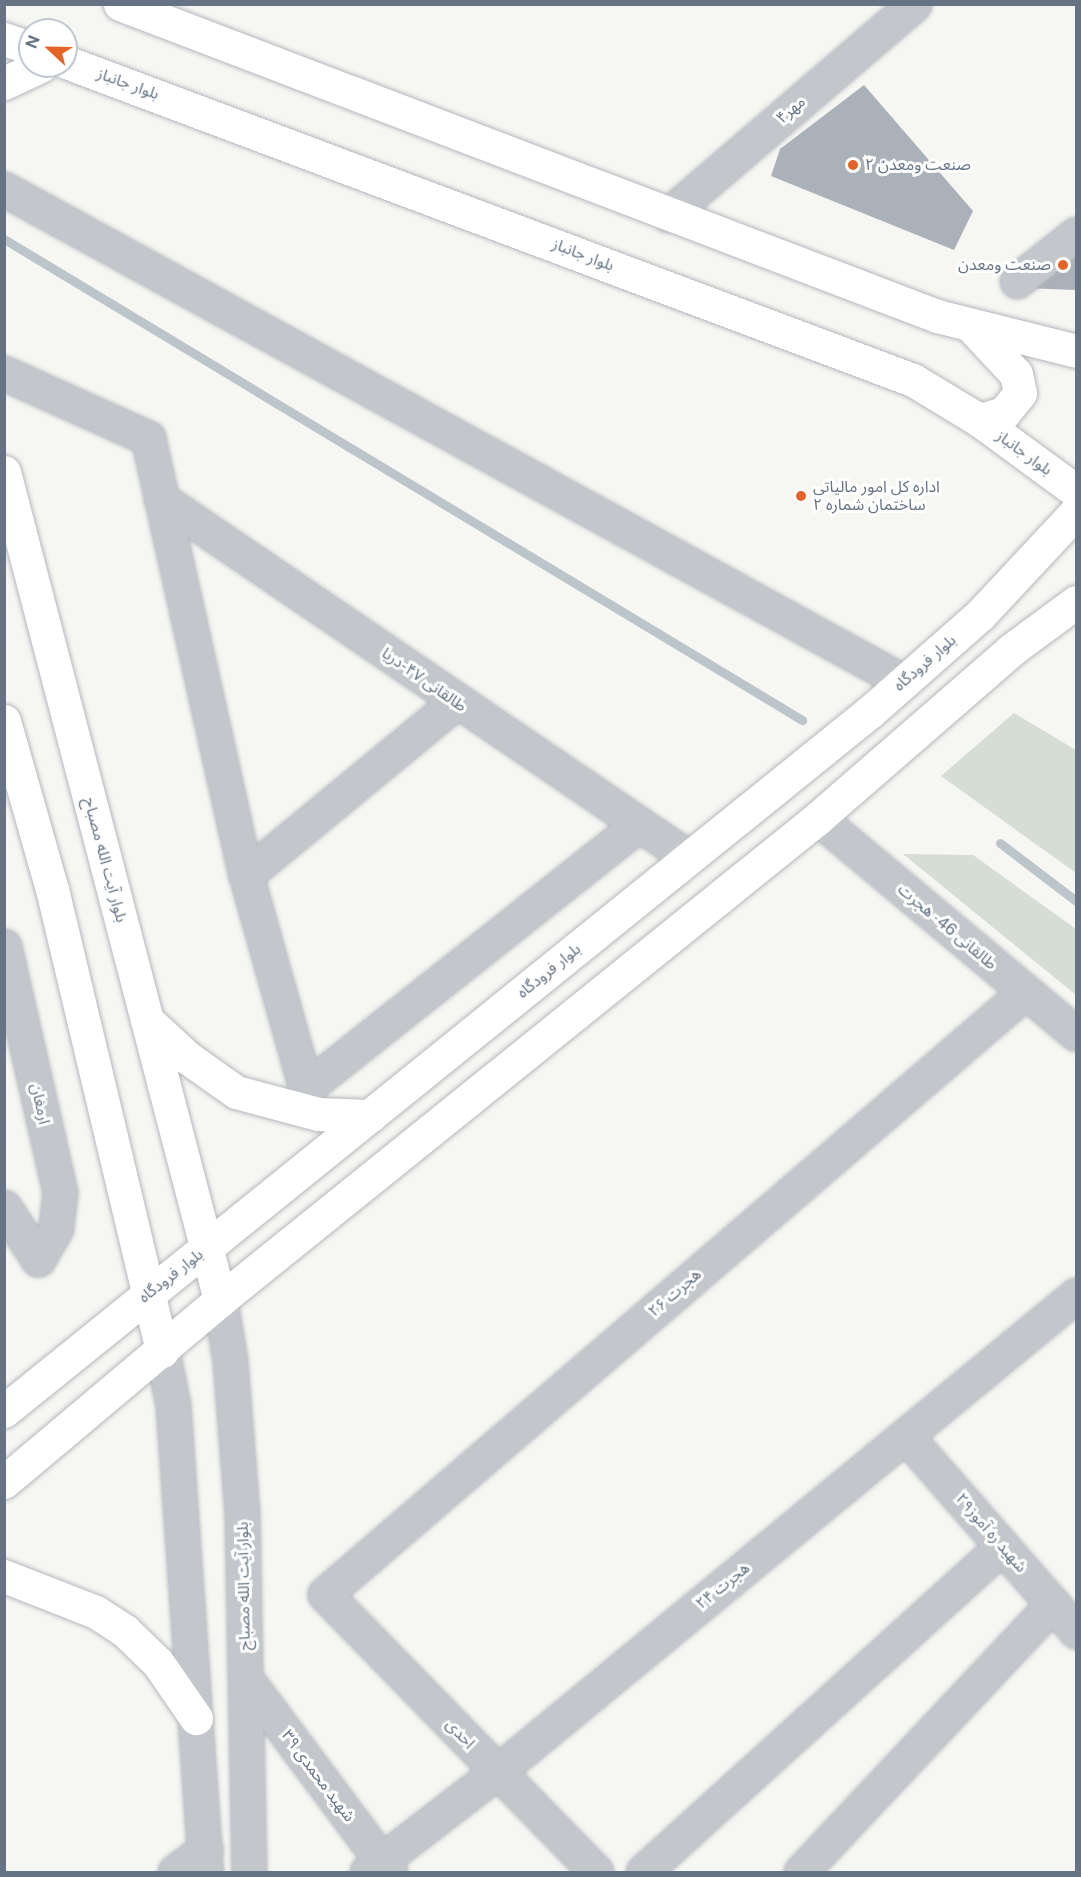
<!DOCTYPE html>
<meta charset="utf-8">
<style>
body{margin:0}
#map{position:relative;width:1081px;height:1877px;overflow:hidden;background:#f6f6f3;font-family:"Public Sans","Noto Sans Arabic",sans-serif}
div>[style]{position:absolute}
.green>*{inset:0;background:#d6ddd4}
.stream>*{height:9px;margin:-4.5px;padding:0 4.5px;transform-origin:4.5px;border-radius:4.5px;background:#bbc5ca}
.building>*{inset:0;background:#aab1b8}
.roads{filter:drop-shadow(0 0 2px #b4b8bc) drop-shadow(0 0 2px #b4b8bc)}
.minor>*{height:33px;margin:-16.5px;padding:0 16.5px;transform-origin:16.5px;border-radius:16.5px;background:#c3c6ca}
.major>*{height:33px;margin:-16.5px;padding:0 16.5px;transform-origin:16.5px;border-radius:16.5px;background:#fff}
.dots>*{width:16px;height:16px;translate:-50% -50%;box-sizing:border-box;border:3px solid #fff;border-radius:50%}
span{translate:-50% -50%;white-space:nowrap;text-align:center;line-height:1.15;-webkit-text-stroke:6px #fff;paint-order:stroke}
.street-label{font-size:16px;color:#657384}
.poi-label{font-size:16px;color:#657384}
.left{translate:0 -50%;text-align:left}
.right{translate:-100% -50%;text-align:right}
.frame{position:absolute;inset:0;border:6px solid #657384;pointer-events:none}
.north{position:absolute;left:18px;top:18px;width:60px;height:60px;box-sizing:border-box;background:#fff;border:2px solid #c1c7ce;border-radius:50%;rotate:292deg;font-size:16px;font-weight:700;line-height:24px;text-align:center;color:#657384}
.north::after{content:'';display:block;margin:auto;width:21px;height:27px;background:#e36426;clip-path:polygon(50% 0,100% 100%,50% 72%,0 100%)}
</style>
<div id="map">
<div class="green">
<i style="clip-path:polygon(1014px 713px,1076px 750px,1076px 873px,941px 776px)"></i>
<i style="clip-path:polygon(903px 854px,973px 855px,1076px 929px,1076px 995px)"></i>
</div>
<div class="stream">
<i style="left:4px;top:239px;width:932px;rotate:31.08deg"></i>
<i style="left:1000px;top:843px;width:96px;rotate:37.3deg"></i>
</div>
<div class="building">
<i style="clip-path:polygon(864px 85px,973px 211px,954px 250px,771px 176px,780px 149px)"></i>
<i style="clip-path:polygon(1076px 242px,1076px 290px,1023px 288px)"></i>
</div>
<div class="roads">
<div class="minor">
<i style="left:4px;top:189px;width:1026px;rotate:28.71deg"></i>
<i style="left:668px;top:215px;width:324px;rotate:-40.6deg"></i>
<i style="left:1017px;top:281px;width:75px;rotate:-38.5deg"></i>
<i style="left:4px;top:373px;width:158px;rotate:24.3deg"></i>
<i style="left:148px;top:438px;width:448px;rotate:77.4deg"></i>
<i style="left:246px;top:875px;width:221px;rotate:74.3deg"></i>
<i style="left:306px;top:1088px;width:425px;rotate:-38.4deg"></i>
<i style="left:161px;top:499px;width:638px;rotate:34.21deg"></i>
<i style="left:818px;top:818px;width:336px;rotate:39.9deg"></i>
<i style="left:246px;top:875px;width:272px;rotate:-39.5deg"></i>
<i style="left:4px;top:946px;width:253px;rotate:77.2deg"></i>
<i style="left:60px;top:1193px;width:35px;rotate:97deg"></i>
<i style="left:56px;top:1228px;width:36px;rotate:120deg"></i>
<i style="left:38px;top:1259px;width:62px;rotate:-123.2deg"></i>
<i style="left:220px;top:1300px;width:62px;rotate:80.7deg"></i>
<i style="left:230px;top:1361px;width:153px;rotate:85.5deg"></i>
<i style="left:242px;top:1514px;width:358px;rotate:88.9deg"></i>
<i style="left:162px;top:1351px;width:55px;rotate:78.5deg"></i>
<i style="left:173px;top:1405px;width:468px;rotate:86deg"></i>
<i style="left:906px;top:1436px;width:259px;rotate:48.9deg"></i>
<i style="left:246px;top:1679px;width:241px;rotate:53.3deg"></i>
<i style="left:175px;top:1872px;width:38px;rotate:-37deg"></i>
<i style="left:367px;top:1872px;width:164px;rotate:-37.6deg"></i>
<i style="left:497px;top:1772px;width:750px;rotate:-39.48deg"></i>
<i style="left:596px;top:1872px;width:388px;rotate:-134.3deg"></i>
<i style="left:325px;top:1594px;width:922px;rotate:-40.69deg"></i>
<i style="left:643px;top:1872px;width:485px;rotate:-42.2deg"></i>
<i style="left:801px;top:1872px;width:368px;rotate:-46.8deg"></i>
</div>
<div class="major">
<i style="left:120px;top:4px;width:875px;rotate:20.9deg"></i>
<i style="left:937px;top:316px;width:143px;rotate:14.1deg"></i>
<i style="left:4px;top:39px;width:28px;rotate:19deg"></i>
<i style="left:66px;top:62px;width:905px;rotate:20.58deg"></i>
<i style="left:913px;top:380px;width:77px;rotate:31.2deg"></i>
<i style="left:979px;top:420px;width:120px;rotate:36.2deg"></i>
<i style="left:4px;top:83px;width:40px;rotate:-25deg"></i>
<i style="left:970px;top:325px;width:67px;rotate:46.8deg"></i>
<i style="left:1016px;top:374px;width:19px;rotate:78deg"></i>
<i style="left:1020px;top:393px;width:26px;rotate:129deg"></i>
<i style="left:1004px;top:413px;width:26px;rotate:164deg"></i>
<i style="left:4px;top:472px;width:856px;rotate:75.38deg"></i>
<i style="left:4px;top:721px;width:175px;rotate:74.1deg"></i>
<i style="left:52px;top:889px;width:475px;rotate:76.6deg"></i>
<i style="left:147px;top:1020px;width:56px;rotate:42.8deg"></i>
<i style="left:188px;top:1058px;width:59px;rotate:35.3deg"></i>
<i style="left:236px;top:1092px;width:85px;rotate:15deg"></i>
<i style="left:318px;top:1114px;width:52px;rotate:2.2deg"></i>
<i style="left:4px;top:1411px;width:1114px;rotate:-38.92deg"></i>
<i style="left:871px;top:711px;width:145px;rotate:-41.4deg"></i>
<i style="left:980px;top:615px;width:141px;rotate:-47deg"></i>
<i style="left:4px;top:1482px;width:282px;rotate:-40.1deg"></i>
<i style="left:220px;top:1300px;width:768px;rotate:-38.87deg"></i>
<i style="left:818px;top:818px;width:256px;rotate:-41deg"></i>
<i style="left:1011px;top:650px;width:81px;rotate:-36.4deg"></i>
<i style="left:4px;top:1576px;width:99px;rotate:21.4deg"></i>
<i style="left:96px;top:1612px;width:35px;rotate:33deg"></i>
<i style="left:125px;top:1631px;width:46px;rotate:44.1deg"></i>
<i style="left:158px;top:1663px;width:67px;rotate:55.4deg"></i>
</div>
</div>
<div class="dots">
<i style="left:853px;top:165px;background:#e36426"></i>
<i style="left:1063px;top:265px;background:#e36426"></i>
<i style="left:801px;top:496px;background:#e36426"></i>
</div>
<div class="street-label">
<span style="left:128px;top:84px;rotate:20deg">بلوار جانباز</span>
<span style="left:791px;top:110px;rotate:-41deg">مهر۴</span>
<span style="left:583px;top:255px;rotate:21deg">بلوار جانباز</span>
<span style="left:1024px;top:453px;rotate:36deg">بلوار جانباز</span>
<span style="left:925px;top:663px;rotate:-41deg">بلوار فرودگاه</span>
<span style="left:424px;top:680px;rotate:35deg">طالقانی ۴۷-دریا</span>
<span style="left:105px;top:860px;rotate:75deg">بلوار آیت الله مصباح</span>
<span style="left:947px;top:927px;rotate:40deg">طالقانی 46 - هجرت</span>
<span style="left:549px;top:971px;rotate:-39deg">بلوار فرودگاه</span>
<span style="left:40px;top:1104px;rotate:77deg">ارمغان</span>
<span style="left:171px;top:1276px;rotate:-38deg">بلوار فرودگاه</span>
<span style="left:675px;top:1293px;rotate:-41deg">هجرت ۲۶</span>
<span style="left:991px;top:1533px;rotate:49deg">شهید ره آموز۲۹</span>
<span style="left:244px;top:1586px;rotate:-91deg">بلوار آیت الله مصباح</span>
<span style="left:723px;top:1586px;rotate:-39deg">هجرت ۲۴</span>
<span style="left:460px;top:1734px;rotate:46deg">احدی</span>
<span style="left:318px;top:1776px;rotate:53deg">شهید محمدی ۳۹</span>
</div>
<div class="poi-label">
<span class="left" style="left:865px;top:165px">صنعت ومعدن ۲</span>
<span class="right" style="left:1051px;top:265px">صنعت ومعدن</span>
<span class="left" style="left:813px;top:496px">اداره کل امور مالیاتی<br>ساختمان شماره ۲</span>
</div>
<div class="frame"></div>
<div class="north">N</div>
</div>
